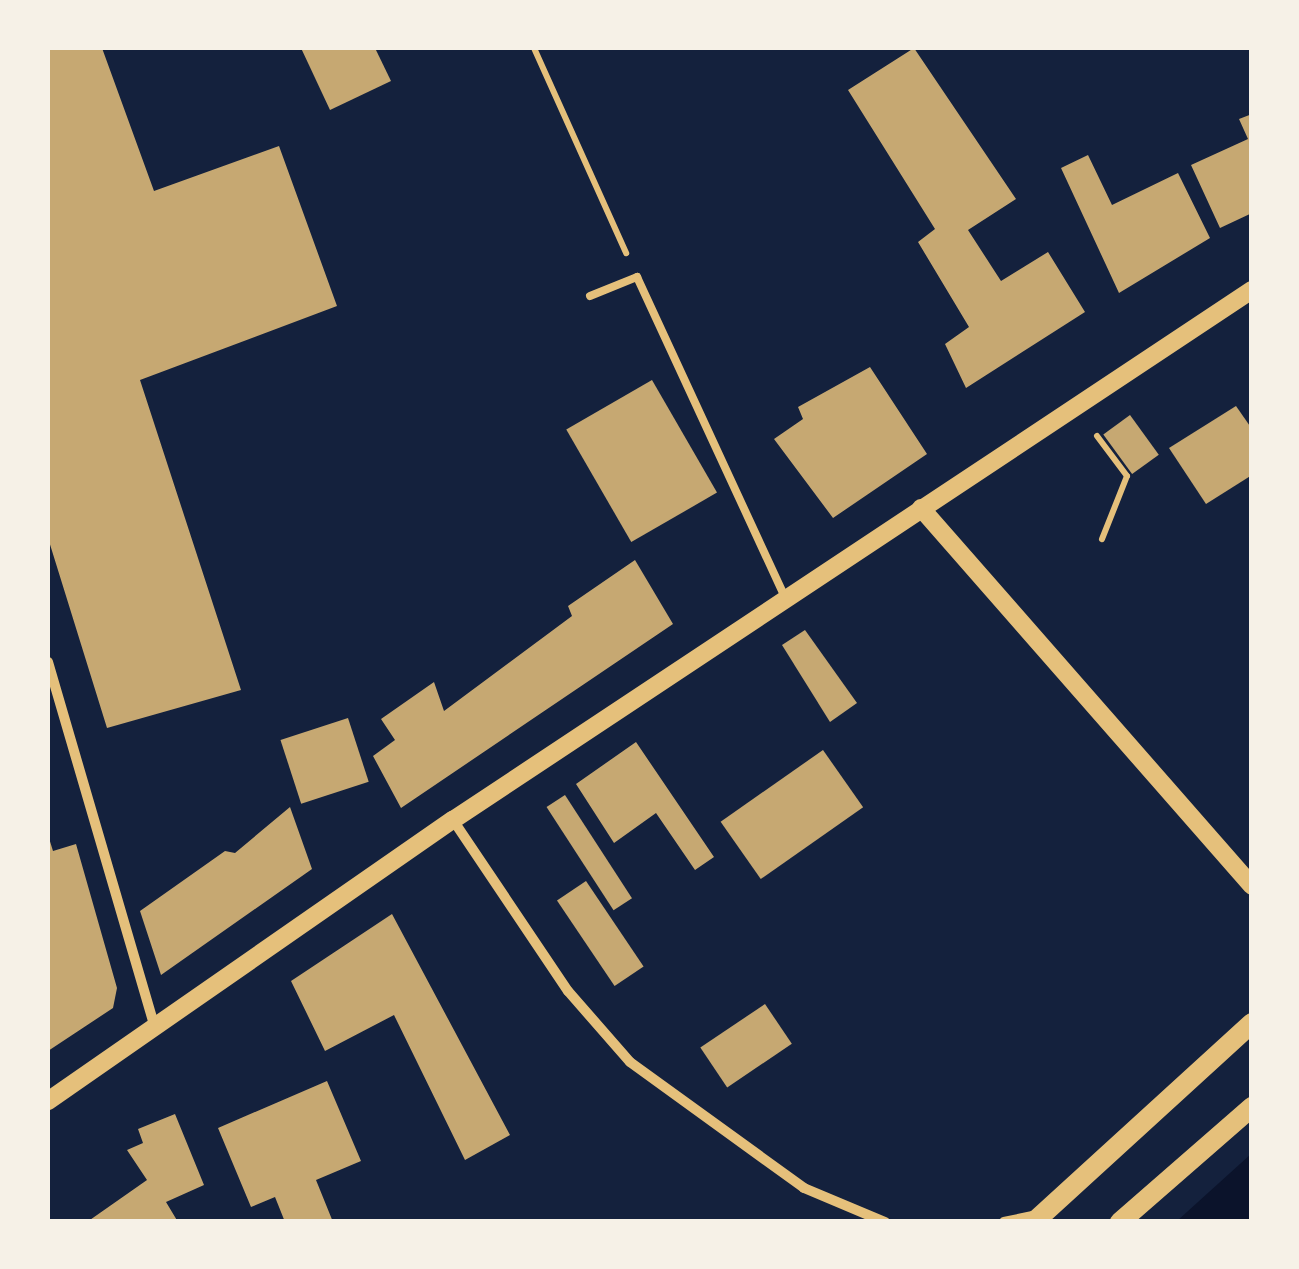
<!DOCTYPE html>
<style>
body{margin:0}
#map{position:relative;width:1299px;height:1269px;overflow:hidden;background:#14213d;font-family:Cabin,sans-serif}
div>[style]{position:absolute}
.water>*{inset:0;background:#0b132b}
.building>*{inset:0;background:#c6a872;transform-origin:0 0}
.path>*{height:6px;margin:-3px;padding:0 3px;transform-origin:3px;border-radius:3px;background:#e5c07b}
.service>*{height:8px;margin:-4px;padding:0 4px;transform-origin:4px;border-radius:4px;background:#e5c07b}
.minor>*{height:10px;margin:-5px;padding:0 5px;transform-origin:5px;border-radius:5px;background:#e5c07b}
.tertiary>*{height:18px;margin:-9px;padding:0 9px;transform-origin:9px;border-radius:9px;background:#e5c07b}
.secondary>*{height:20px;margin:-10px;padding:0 10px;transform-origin:10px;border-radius:10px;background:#e5c07b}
span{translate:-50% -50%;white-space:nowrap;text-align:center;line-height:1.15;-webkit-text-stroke:9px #f6f1e7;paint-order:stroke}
.frame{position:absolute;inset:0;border:50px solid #f6f1e7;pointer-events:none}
</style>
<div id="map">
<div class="water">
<i style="clip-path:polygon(1251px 1154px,1251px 1221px,1177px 1221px)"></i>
</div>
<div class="building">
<i style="clip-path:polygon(48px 48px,102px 48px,154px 191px,279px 146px,337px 306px,140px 380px,241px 690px,107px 728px,48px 538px)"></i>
<i style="clip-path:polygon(301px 48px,375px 48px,391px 81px,330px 110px)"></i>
<i style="clip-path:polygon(914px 48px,1016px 199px,968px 230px,1001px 281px,1048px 252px,1085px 312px,966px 388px,945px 344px,969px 327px,918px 242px,935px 229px,848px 90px)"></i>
<i style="clip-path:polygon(1252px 114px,1252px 213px,1220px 228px,1191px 165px,1248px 139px,1239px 119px)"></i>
<i style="clip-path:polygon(1088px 155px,1112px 205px,1178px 173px,1210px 238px,1119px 293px,1061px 168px)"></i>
<i style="clip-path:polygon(870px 367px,927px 454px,833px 518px,774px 439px,803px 419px,798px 407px)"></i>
<i style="left:652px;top:380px;width:130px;height:99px;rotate:60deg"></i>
<i style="clip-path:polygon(1236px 406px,1252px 429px,1252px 475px,1206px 504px,1169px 448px)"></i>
<i style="left:1130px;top:415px;width:49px;height:33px;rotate:54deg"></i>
<i style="clip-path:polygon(635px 560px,673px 624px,401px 808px,373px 756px,395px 740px,381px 719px,434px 682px,444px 711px,572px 616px,568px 606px)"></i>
<i style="clip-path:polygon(805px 630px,857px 703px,830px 722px,782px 645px)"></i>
<i style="left:348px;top:718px;width:67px;height:71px;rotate:72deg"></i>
<i style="clip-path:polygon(636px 742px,714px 857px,695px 870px,656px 813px,614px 843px,576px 784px)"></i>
<i style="left:823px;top:750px;width:70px;height:125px;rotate:55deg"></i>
<i style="left:565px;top:795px;width:123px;height:22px;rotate:57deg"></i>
<i style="clip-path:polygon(290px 807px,312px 869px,161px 975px,140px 911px,225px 851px,235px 853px)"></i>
<i style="clip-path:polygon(48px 835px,53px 851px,76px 844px,117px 988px,113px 1008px,48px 1051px)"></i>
<i style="left:586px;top:881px;width:103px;height:35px;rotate:56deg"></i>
<i style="clip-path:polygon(392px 914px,510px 1135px,465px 1160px,394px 1015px,325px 1051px,291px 981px)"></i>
<i style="left:765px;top:1004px;width:48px;height:78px;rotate:56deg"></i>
<i style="clip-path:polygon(327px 1081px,361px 1161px,316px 1180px,333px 1222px,285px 1222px,275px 1197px,251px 1207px,218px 1128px)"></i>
<i style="clip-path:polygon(175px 1114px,204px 1185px,166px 1202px,178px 1222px,87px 1222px,147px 1180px,127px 1150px,143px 1143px,138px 1129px)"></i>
</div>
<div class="path">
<i style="left:534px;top:48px;width:225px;rotate:65.8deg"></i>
<i style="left:1097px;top:436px;width:50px;rotate:53.1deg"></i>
<i style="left:1127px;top:476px;width:68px;rotate:111.6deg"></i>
</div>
<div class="service">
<i style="left:590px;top:296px;width:51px;rotate:-22deg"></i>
<i style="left:637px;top:277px;width:355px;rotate:65.2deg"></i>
</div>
<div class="minor">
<i style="left:48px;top:662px;width:382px;rotate:73.7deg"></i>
<i style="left:453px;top:820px;width:206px;rotate:56.1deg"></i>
<i style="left:568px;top:991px;width:94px;rotate:48.9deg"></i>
<i style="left:630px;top:1062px;width:215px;rotate:35.9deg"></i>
<i style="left:804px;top:1188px;width:88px;rotate:22.8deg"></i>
<i style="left:1004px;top:1222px;width:33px;rotate:-12deg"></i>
</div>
<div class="tertiary">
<i style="left:921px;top:508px;width:502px;rotate:48.79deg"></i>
<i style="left:48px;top:1101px;width:493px;rotate:-34.8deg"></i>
<i style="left:453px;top:820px;width:959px;rotate:-33.56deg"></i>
</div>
<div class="secondary">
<i style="left:1034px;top:1222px;width:295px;rotate:-42.4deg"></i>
<i style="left:1120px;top:1222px;width:175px;rotate:-41.1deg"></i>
</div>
<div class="frame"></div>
</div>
